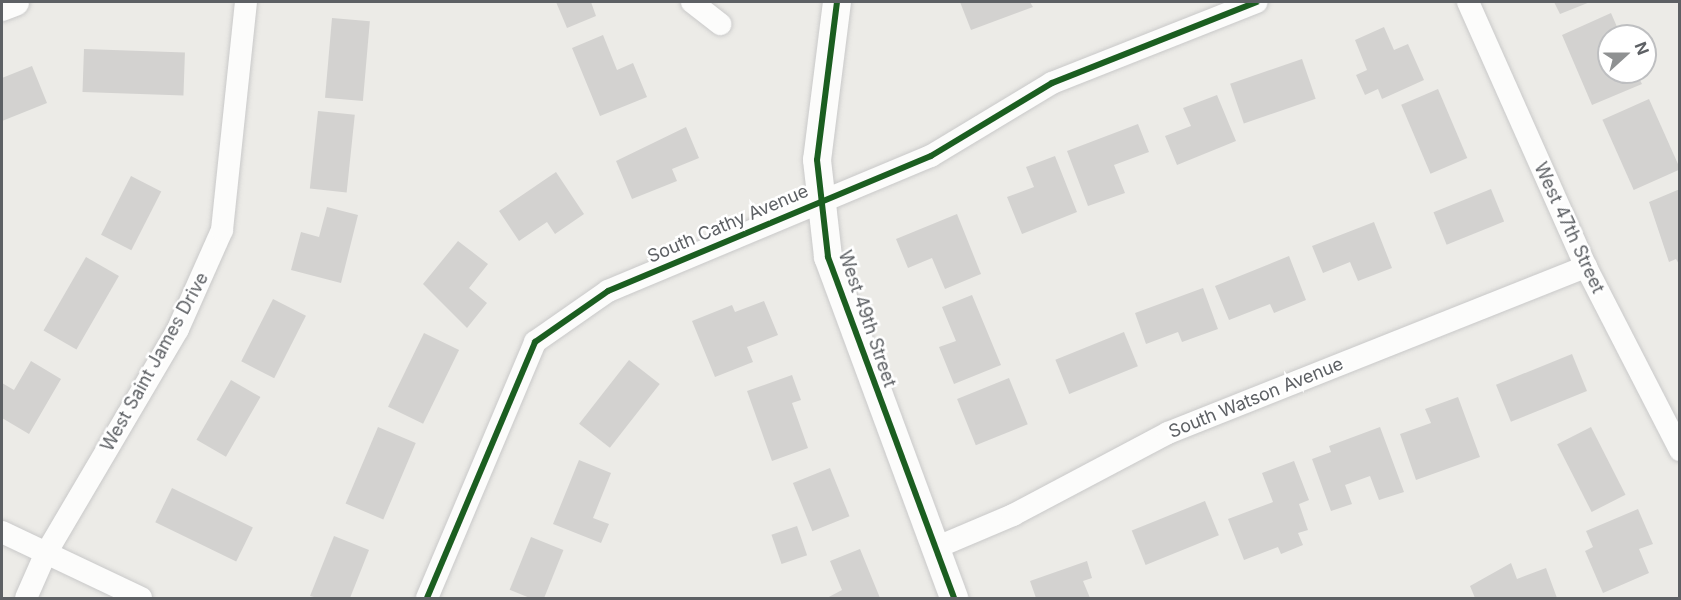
<!DOCTYPE html>
<style>
body{margin:0}
#map{position:relative;width:1681px;height:600px;overflow:hidden;background:#ecebe7;font-family:Inter,sans-serif}
div>[style]{position:absolute}
.building>*{inset:0;background:#d3d2d0;transform-origin:0 0}
.roads{filter:drop-shadow(0 0 2px #c9c9c9) drop-shadow(0 0 2px #c9c9c9)}
.minor>*{height:22px;margin:-11px;padding:0 11px;transform-origin:11px;border-radius:11px;background:#fcfcfb}
.tertiary>*{height:28px;margin:-14px;padding:0 14px;transform-origin:14px;border-radius:14px;background:#fcfcfb}
.cycleway>*{height:6px;margin:-3px;padding:0 3px;transform-origin:3px;border-radius:3px;background:#1b5e20}
span{translate:-50% -50%;white-space:nowrap;text-align:center;line-height:1.15;-webkit-text-stroke:5px #fff;paint-order:stroke}
.street-label{font-size:18px;color:#5d6064}
.frame{position:absolute;inset:0;border:3px solid #5d6064;pointer-events:none}
.north{position:absolute;left:1597px;top:24px;width:60px;height:60px;box-sizing:border-box;background:#fff;border:2px solid #bebfc1;border-radius:50%;rotate:69deg;font-size:16px;font-weight:700;line-height:24px;text-align:center;color:#5d6064}
.north::after{content:'';display:block;margin:auto;width:21px;height:27px;background:#8f9192;clip-path:polygon(50% 0,100% 100%,50% 72%,0 100%)}
</style>
<div id="map">
<div class="building">
<i style="clip-path:polygon(556px 2px,591px 2px,596px 16px,567px 28px)"></i>
<i style="clip-path:polygon(960px 2px,1030px 2px,1033px 7px,971px 30px)"></i>
<i style="clip-path:polygon(1554px 2px,1590px 2px,1560px 14px)"></i>
<i style="clip-path:polygon(1611px 13px,1621px 36px,1609px 36px,1609px 72px,1636px 72px,1642px 84px,1592px 105px,1562px 35px)"></i>
<i style="left:332px;top:18px;width:38px;height:80px;rotate:5deg"></i>
<i style="clip-path:polygon(1384px 27px,1394px 50px,1408px 44px,1424px 80px,1382px 99px,1378px 89px,1365px 95px,1356px 75px,1367px 70px,1355px 40px)"></i>
<i style="clip-path:polygon(603px 35px,617px 70px,633px 63px,647px 97px,600px 116px,572px 48px)"></i>
<i style="left:84px;top:49px;width:101px;height:43px;rotate:2deg"></i>
<i style="left:1302px;top:59px;width:42px;height:76px;rotate:71deg"></i>
<i style="clip-path:polygon(32px 66px,47px 103px,2px 121px,2px 78px)"></i>
<i style="left:1438px;top:89px;width:75px;height:40px;rotate:67deg"></i>
<i style="clip-path:polygon(1217px 95px,1236px 141px,1177px 165px,1165px 136px,1191px 126px,1183px 108px)"></i>
<i style="left:1649px;top:99px;width:77px;height:51px;rotate:66deg"></i>
<i style="left:318px;top:111px;width:37px;height:78px;rotate:6deg"></i>
<i style="clip-path:polygon(1138px 124px,1149px 152px,1114px 165px,1125px 193px,1088px 206px,1067px 151px)"></i>
<i style="clip-path:polygon(686px 127px,699px 158px,672px 169px,677px 181px,632px 199px,616px 161px)"></i>
<i style="clip-path:polygon(1055px 156px,1077px 212px,1022px 234px,1007px 197px,1034px 187px,1026px 167px)"></i>
<i style="clip-path:polygon(556px 172px,584px 214px,555px 234px,547px 222px,519px 241px,499px 211px)"></i>
<i style="left:131px;top:176px;width:34px;height:66px;rotate:27deg"></i>
<i style="left:1491px;top:189px;width:35px;height:62px;rotate:68deg"></i>
<i style="clip-path:polygon(1680px 189px,1680px 266px,1676px 259px,1669px 262px,1649px 202px)"></i>
<i style="clip-path:polygon(327px 207px,358px 215px,341px 283px,291px 270px,301px 232px,319px 237px)"></i>
<i style="clip-path:polygon(957px 214px,981px 274px,945px 289px,932px 258px,908px 268px,896px 239px)"></i>
<i style="clip-path:polygon(1374px 222px,1392px 268px,1358px 281px,1350px 262px,1323px 273px,1312px 246px)"></i>
<i style="clip-path:polygon(458px 241px,488px 264px,469px 288px,487px 303px,467px 328px,423px 284px)"></i>
<i style="clip-path:polygon(1289px 256px,1306px 300px,1274px 313px,1270px 304px,1229px 320px,1215px 286px)"></i>
<i style="left:86px;top:257px;width:38px;height:85px;rotate:30deg"></i>
<i style="clip-path:polygon(1203px 288px,1218px 329px,1182px 342px,1178px 332px,1146px 344px,1135px 313px)"></i>
<i style="clip-path:polygon(972px 295px,1001px 365px,954px 384px,939px 347px,956px 341px,942px 307px)"></i>
<i style="left:273px;top:299px;width:37px;height:70px;rotate:27deg"></i>
<i style="clip-path:polygon(764px 301px,778px 335px,747px 347px,753px 362px,715px 377px,692px 321px,732px 305px,735px 312px)"></i>
<i style="left:1124px;top:332px;width:37px;height:74px;rotate:68deg"></i>
<i style="left:424px;top:333px;width:39px;height:82px;rotate:26deg"></i>
<i style="left:1572px;top:354px;width:40px;height:82px;rotate:68deg"></i>
<i style="left:629px;top:360px;width:39px;height:81px;rotate:38deg"></i>
<i style="clip-path:polygon(31px 361px,61px 379px,29px 434px,2px 418px,2px 383px,14px 390px)"></i>
<i style="clip-path:polygon(792px 375px,801px 400px,792px 403px,808px 448px,772px 461px,747px 391px)"></i>
<i style="left:1009px;top:378px;width:50px;height:56px;rotate:68deg"></i>
<i style="left:231px;top:380px;width:34px;height:69px;rotate:30deg"></i>
<i style="clip-path:polygon(1458px 397px,1480px 457px,1416px 480px,1400px 434px,1431px 423px,1425px 409px)"></i>
<i style="left:378px;top:427px;width:41px;height:83px;rotate:23deg"></i>
<i style="clip-path:polygon(1380px 427px,1404px 492px,1379px 500px,1370px 476px,1345px 485px,1352px 504px,1331px 511px,1312px 459px,1331px 452px,1329px 446px)"></i>
<i style="left:1591px;top:427px;width:76px;height:38px;rotate:63deg"></i>
<i style="clip-path:polygon(579px 460px,611px 473px,593px 518px,609px 524px,601px 543px,553px 524px)"></i>
<i style="clip-path:polygon(1294px 461px,1309px 500px,1299px 504px,1308px 530px,1298px 533px,1303px 545px,1281px 554px,1278px 547px,1244px 560px,1228px 519px,1273px 502px,1262px 473px)"></i>
<i style="left:830px;top:468px;width:52px;height:40px;rotate:68deg"></i>
<i style="left:172px;top:488px;width:90px;height:38px;rotate:26deg"></i>
<i style="left:1205px;top:501px;width:37px;height:79px;rotate:68deg"></i>
<i style="clip-path:polygon(1638px 509px,1653px 544px,1639px 549px,1649px 573px,1603px 593px,1585px 551px,1593px 547px,1586px 531px)"></i>
<i style="left:797px;top:526px;width:31px;height:27px;rotate:71deg"></i>
<i style="clip-path:polygon(334px 536px,369px 550px,350px 598px,318px 598px,310px 596px)"></i>
<i style="left:531px;top:537px;width:35px;height:57px;rotate:22deg"></i>
<i style="clip-path:polygon(860px 549px,880px 598px,827px 598px,842px 590px,830px 561px)"></i>
<i style="clip-path:polygon(1087px 561px,1092px 578px,1083px 581px,1090px 598px,1036px 598px,1030px 581px)"></i>
<i style="clip-path:polygon(1511px 563px,1517px 579px,1546px 568px,1557px 598px,1475px 598px,1470px 586px)"></i>
</div>
<div class="roads">
<div class="minor">
<i style="left:692px;top:2px;width:36px;rotate:38deg"></i>
<i style="left:1468px;top:2px;width:290px;rotate:66deg"></i>
<i style="left:1586px;top:267px;width:206px;rotate:62.8deg"></i>
<i style="left:2px;top:532px;width:154px;rotate:25.4deg"></i>
<i style="left:935px;top:548px;width:85px;rotate:-22.9deg"></i>
<i style="left:1013px;top:515px;width:175px;rotate:-27.9deg"></i>
<i style="left:1168px;top:433px;width:450px;rotate:-21.7deg"></i>
<i style="left:26px;top:598px;width:47px;rotate:-66.2deg"></i>
<i style="left:45px;top:555px;width:262px;rotate:-59.5deg"></i>
<i style="left:178px;top:329px;width:108px;rotate:-66deg"></i>
<i style="left:222px;top:230px;width:229px;rotate:-84deg"></i>
<i style="left:427px;top:598px;width:278px;rotate:-67.1deg"></i>
<i style="left:535px;top:342px;width:89px;rotate:-34.9deg"></i>
<i style="left:608px;top:291px;width:350px;rotate:-22.7deg"></i>
<i style="left:931px;top:156px;width:141px;rotate:-31.1deg"></i>
<i style="left:1052px;top:83px;width:220px;rotate:-21.6deg"></i>
</div>
<div class="tertiary">
<i style="left:837px;top:2px;width:159px;rotate:97.2deg"></i>
<i style="left:817px;top:160px;width:98px;rotate:83.5deg"></i>
<i style="left:828px;top:257px;width:364px;rotate:69.7deg"></i>
<i style="left:2px;top:7px;width:14px;rotate:-21deg"></i>
</div>
</div>
<div class="cycleway">
<i style="left:837px;top:2px;width:159px;rotate:97.2deg"></i>
<i style="left:817px;top:160px;width:98px;rotate:83.5deg"></i>
<i style="left:828px;top:257px;width:364px;rotate:69.7deg"></i>
<i style="left:427px;top:598px;width:278px;rotate:-67.1deg"></i>
<i style="left:535px;top:342px;width:89px;rotate:-34.9deg"></i>
<i style="left:608px;top:291px;width:350px;rotate:-22.7deg"></i>
<i style="left:931px;top:156px;width:141px;rotate:-31.1deg"></i>
<i style="left:1052px;top:83px;width:220px;rotate:-21.6deg"></i>
</div>
<div class="street-label">
<span style="left:728px;top:224px;rotate:-23deg">South Cathy Avenue</span>
<span style="left:1569px;top:228px;rotate:65deg">West 47th Street</span>
<span style="left:867px;top:319px;rotate:71deg">West 49th Street</span>
<span style="left:155px;top:362px;rotate:-61deg">West Saint James Drive</span>
<span style="left:1256px;top:398px;rotate:-22deg">South Watson Avenue</span>
</div>
<div class="frame"></div>
<div class="north">N</div>
</div>
